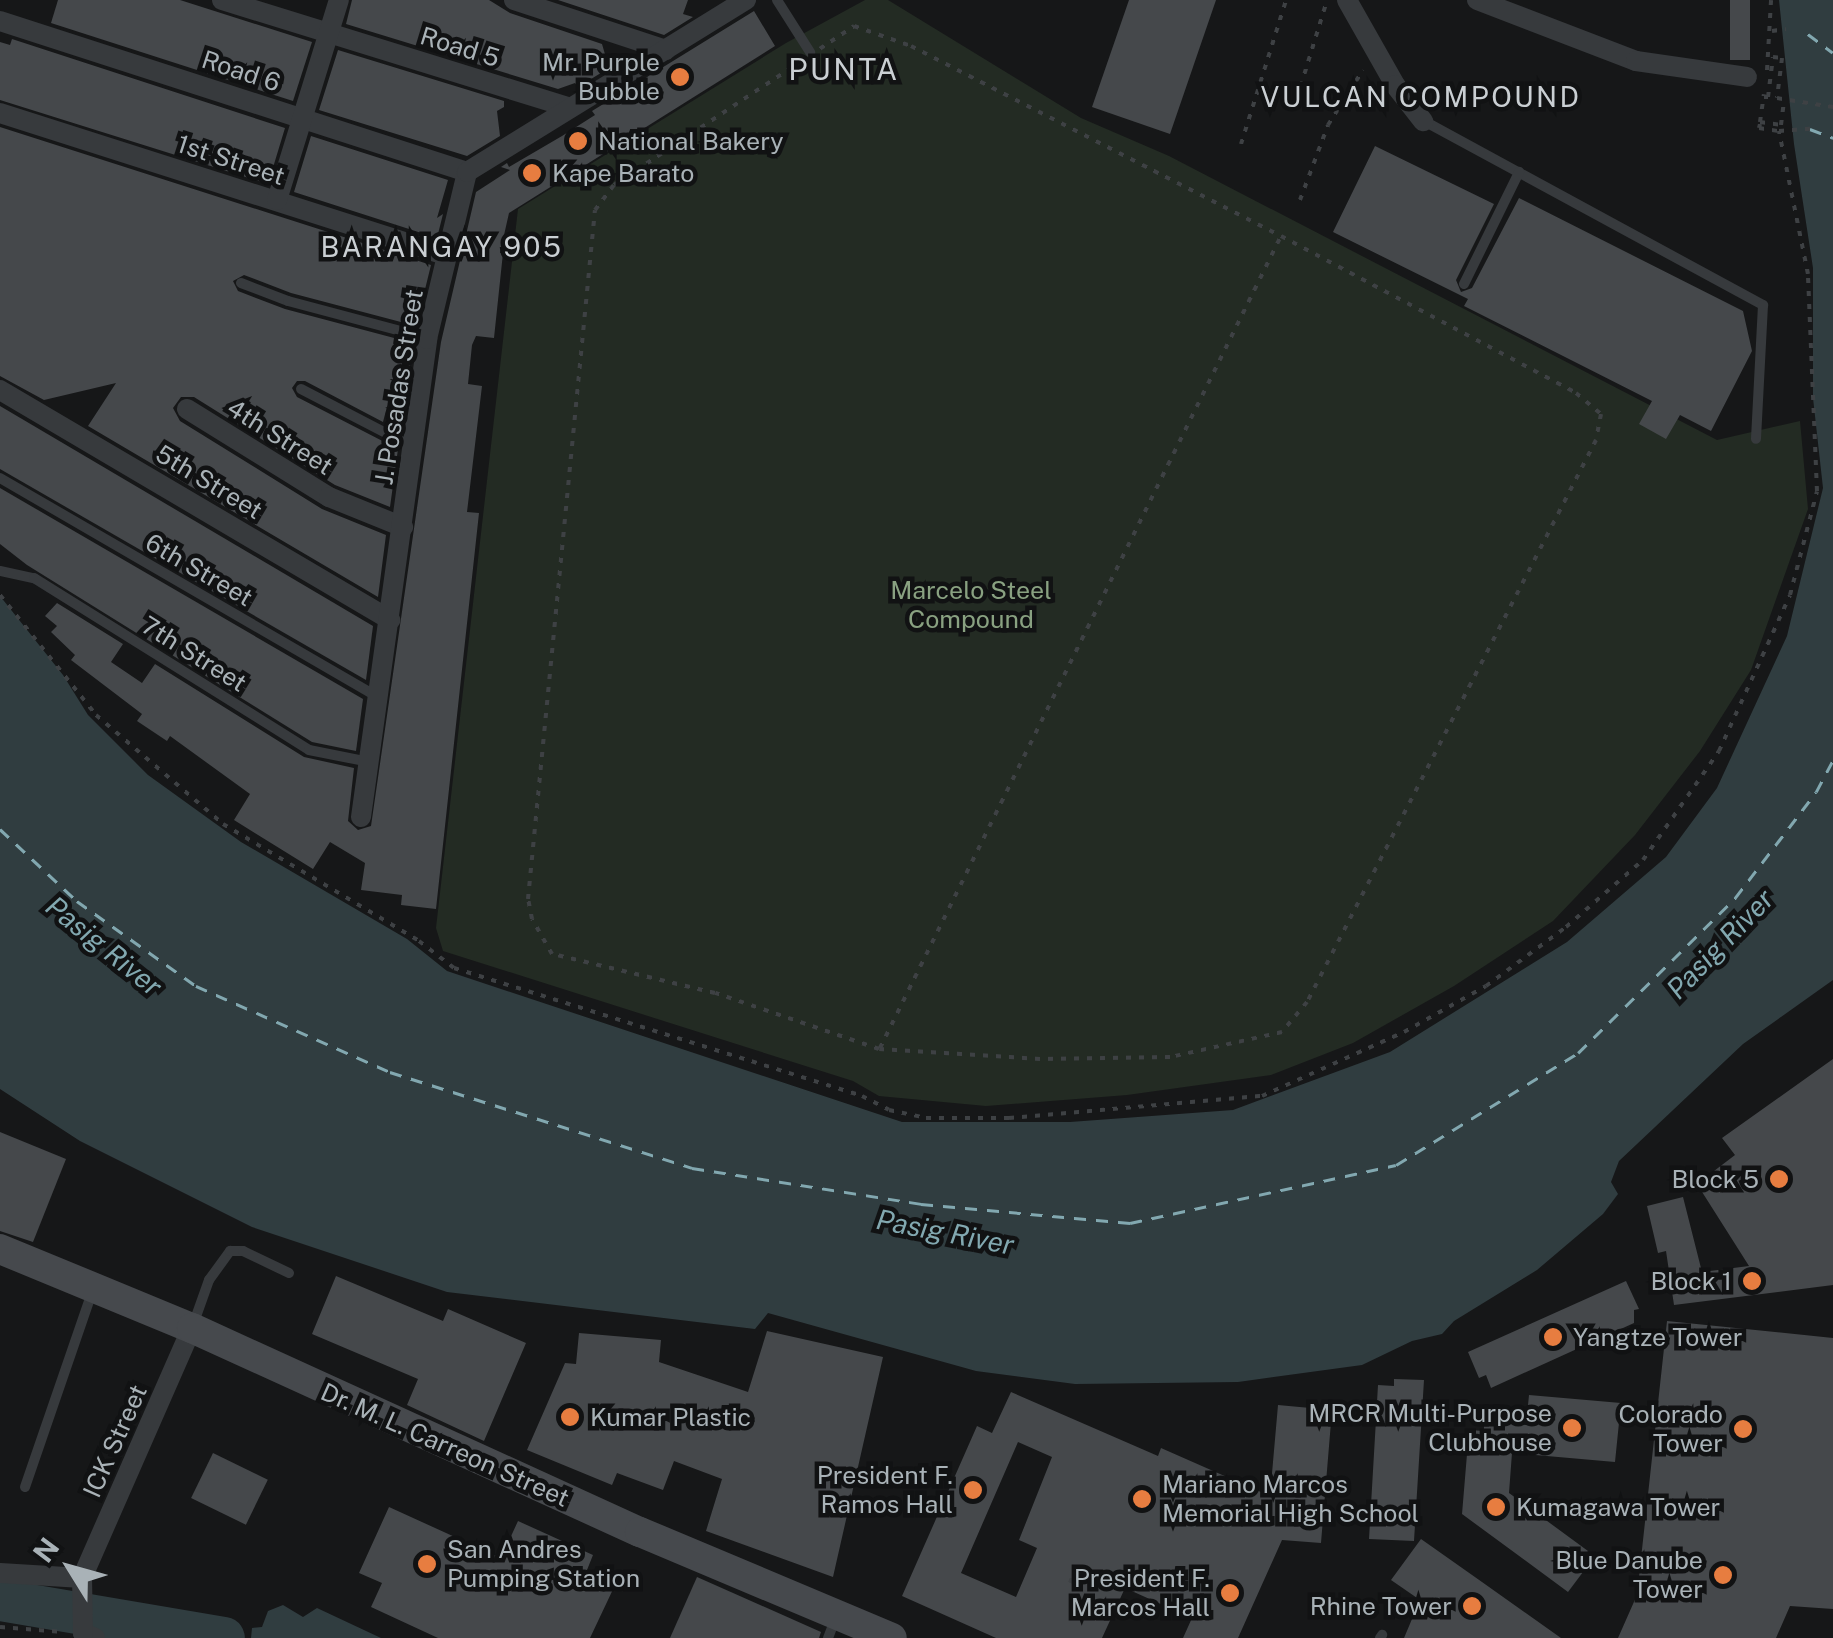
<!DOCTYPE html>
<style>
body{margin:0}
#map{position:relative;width:1833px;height:1638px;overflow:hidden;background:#161718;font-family:"Public Sans",sans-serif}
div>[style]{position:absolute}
.green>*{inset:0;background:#232b23}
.water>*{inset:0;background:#303d40}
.river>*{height:42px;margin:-21px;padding:0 21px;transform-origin:21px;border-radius:21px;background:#303d40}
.ferry>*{height:2.5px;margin-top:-1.25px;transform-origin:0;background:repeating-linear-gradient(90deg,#82a8b0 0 12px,transparent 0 22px)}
.building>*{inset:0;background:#45484b;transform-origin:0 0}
.path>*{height:4px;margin-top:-2px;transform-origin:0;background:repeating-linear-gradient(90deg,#3e4144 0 5px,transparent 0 13px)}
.service>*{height:10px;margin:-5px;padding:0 5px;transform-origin:5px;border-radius:5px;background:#373a3d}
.minor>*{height:20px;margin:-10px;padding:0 10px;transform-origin:10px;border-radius:10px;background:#373a3d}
.secondary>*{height:30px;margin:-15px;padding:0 15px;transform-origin:15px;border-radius:15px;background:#46494d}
.dots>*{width:28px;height:28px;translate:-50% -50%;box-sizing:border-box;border:5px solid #111213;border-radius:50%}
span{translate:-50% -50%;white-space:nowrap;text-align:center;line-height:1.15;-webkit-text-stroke:9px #111213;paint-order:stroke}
.street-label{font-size:25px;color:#a9b2b7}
.poi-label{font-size:25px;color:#a9b2b7}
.right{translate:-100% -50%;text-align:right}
.left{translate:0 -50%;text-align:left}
.park-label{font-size:25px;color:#89a181}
.neighbourhood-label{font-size:28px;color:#cacfd3;letter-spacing:2.5px}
.water-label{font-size:28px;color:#82a8b0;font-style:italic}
.quarter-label{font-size:30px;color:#cacfd3;letter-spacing:2.5px}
.north{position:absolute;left:20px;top:1518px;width:100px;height:100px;-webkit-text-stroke:8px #111213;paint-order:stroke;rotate:307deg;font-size:28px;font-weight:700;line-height:40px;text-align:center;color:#a9b2b7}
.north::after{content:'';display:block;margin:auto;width:35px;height:45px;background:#a9b2b7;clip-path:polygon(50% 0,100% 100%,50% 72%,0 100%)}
</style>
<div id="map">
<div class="green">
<i style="clip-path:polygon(865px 0,888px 0,1081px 118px,1169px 156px,1717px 440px,1800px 421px,1808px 509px,1751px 670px,1700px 751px,1635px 835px,1553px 921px,1454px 986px,1353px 1043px,1271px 1075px,1127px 1095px,986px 1106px,879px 1096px,853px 1081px,443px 951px,436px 928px,518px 209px,786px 43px)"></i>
</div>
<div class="water">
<i style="clip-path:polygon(1779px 0,1833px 0,1833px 980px,1743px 1044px,1619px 1161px,1611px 1182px,1618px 1194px,1603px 1214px,1537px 1270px,1454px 1321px,1442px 1334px,1412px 1341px,1362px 1365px,1238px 1382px,1075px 1384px,976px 1371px,768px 1313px,755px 1329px,447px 1292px,252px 1227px,80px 1141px,0 1089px,0 596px,63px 675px,88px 715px,148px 775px,241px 842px,407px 939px,447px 971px,902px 1122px,1070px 1122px,1233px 1110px,1390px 1052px,1567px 942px,1666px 857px,1717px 788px,1787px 636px,1823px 488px,1813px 398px,1813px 268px,1794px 144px)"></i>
<i style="clip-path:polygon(283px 1605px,303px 1617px,317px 1608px,381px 1638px,251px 1638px,252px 1628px,262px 1627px,268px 1611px)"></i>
</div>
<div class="river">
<i style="left:0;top:1600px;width:227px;rotate:9.6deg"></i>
</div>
<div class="ferry">
<i style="left:1808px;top:34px;width:31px;rotate:37deg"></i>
<i style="left:1810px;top:129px;width:25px;rotate:21deg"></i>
<i style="left:0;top:829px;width:105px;rotate:43.1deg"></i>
<i style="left:77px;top:901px;width:146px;rotate:35.5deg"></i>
<i style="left:196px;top:986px;width:212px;rotate:23.9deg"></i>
<i style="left:390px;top:1072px;width:317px;rotate:17.6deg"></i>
<i style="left:692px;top:1168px;width:232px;rotate:8.9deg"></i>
<i style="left:921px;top:1204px;width:210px;rotate:5.2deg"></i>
<i style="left:1130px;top:1223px;width:272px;rotate:-12.3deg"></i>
<i style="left:1396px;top:1165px;width:214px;rotate:-31.6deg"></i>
<i style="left:1578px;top:1053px;width:221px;rotate:-44.6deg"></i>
<i style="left:1735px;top:898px;width:133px;rotate:-52.6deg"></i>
<i style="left:1816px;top:792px;width:36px;rotate:-62deg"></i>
</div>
<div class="building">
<i style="clip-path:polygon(58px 0,180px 0,312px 42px,293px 101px,51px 23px)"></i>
<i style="clip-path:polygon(352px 0,489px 0,510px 13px,602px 44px,609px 68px,578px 87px,575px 83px,558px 89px,346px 24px)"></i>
<i style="clip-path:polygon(558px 0,688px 0,683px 14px,693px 17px,664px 35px)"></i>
<i style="clip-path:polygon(1129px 0,1216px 0,1170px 134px,1092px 107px)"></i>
<i style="left:1730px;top:0;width:20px;height:60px"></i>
<i style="clip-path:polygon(754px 11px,775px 46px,509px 213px,500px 253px,503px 253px,494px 338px,476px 336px,472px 345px,468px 384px,482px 386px,467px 512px,479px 513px,436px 909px,401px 905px,402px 895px,361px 890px,365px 863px,330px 842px,313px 869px,234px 820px,250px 794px,170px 736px,167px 741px,137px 721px,142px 714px,71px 660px,75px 655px,51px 632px,57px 626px,45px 616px,57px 603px,123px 644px,111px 662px,142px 683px,155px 664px,304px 757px,354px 768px,348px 821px,358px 830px,371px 826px,441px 342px,476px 192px,510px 170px,501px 167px,507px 163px,509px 167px,562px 136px,595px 115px,592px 111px)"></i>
<i style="clip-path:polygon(12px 39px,285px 128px,268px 184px,0 100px,0 42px,10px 45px)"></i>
<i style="clip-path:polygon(338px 50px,504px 101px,504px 107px,497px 111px,500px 136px,467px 156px,319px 110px)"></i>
<i style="clip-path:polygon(0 127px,431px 265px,416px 326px,291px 293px,244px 275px,233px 281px,238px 291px,285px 309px,413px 343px,405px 399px,390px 395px,383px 422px,305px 381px,297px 381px,292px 388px,297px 397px,398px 449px,390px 507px,335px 485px,194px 397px,181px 397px,173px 408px,180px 421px,322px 509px,386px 535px,378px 597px,88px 426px,116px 383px,44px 400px,0 376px)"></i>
<i style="clip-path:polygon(311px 136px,448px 180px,437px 218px,443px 214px,437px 238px,294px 192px)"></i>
<i style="clip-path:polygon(1375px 146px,1494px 204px,1456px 280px,1461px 292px,1472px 288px,1519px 198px,1743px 311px,1752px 351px,1711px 431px,1680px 415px,1666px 439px,1639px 424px,1652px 401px,1464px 306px,1468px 299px,1333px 232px)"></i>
<i style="clip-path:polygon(0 406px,373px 626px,366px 680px,0 469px)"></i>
<i style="clip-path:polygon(0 488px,363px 699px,356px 751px,312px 742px,27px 565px,0 544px)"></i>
<i style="clip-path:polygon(1833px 1059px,1833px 1285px,1674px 1305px,1666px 1251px,1658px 1253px,1647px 1206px,1683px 1197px,1702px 1272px,1749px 1266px,1697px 1184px,1735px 1155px,1722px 1138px)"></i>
<i style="clip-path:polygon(0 1132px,66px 1159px,33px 1242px,0 1231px)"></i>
<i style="clip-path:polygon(336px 1276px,443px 1321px,448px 1309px,526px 1343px,484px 1441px,407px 1405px,418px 1379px,312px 1334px)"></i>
<i style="clip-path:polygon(1626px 1281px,1639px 1309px,1634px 1310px,1634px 1323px,1491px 1388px,1486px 1375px,1479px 1378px,1468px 1352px)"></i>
<i style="clip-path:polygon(1667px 1321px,1833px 1338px,1833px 1609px,1790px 1606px,1776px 1638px,1618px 1638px,1637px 1595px)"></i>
<i style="clip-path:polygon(767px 1331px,883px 1357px,833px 1577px,706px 1531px,722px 1479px,674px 1461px,663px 1490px,617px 1473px,612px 1485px,527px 1450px,565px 1363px,576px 1364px,579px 1333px,661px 1340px,659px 1362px,748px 1392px)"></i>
<i style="clip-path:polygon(1394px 1379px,1424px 1380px,1414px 1541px,1369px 1539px,1378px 1385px,1394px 1386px)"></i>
<i style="clip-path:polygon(evenodd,1011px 1392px,1158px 1456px,1161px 1448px,1270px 1496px,1278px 1405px,1332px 1410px,1321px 1543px,1282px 1540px,1238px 1638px,1183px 1638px,1192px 1618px,1125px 1588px,1102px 1638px,996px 1638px,902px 1596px,977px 1426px,992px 1433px,1011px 1392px,1018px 1442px,1052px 1457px,1019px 1540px,1037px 1548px,1016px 1597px,961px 1573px,1018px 1442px)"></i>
<i style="clip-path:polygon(1529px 1395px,1621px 1403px,1615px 1462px,1512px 1453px,1509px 1493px,1588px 1551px,1579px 1563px,1586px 1568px,1568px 1592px,1462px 1514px,1469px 1430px,1484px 1431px,1484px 1422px,1526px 1425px)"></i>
<i style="left:213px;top:1453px;width:61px;height:50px;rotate:26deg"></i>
<i style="clip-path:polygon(389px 1507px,501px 1558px,518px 1521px,593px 1555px,587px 1570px,616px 1583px,590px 1638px,438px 1638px,371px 1607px,382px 1583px,359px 1573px)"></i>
<i style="clip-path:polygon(1421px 1539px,1482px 1582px,1561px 1638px,1404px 1638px,1420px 1600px,1391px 1580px)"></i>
<i style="clip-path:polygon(697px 1577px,821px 1632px,819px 1638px,670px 1638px)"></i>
</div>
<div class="path">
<i style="left:854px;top:26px;width:60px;rotate:19.3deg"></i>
<i style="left:911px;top:46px;width:416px;rotate:27.2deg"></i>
<i style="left:1281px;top:236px;width:334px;rotate:28deg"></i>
<i style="left:1576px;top:393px;width:33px;rotate:40deg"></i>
<i style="left:1601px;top:414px;width:26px;rotate:101deg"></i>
<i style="left:1596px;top:440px;width:632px;rotate:117.21deg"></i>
<i style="left:1307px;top:1002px;width:39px;rotate:130deg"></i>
<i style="left:1282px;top:1032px;width:115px;rotate:167.4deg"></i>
<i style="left:1170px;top:1057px;width:130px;rotate:179.1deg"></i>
<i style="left:1040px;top:1059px;width:161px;rotate:-176.4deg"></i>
<i style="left:879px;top:1049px;width:173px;rotate:-161.1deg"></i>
<i style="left:715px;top:993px;width:168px;rotate:-166.5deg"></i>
<i style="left:552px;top:954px;width:40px;rotate:-119.7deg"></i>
<i style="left:532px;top:919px;width:20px;rotate:-101deg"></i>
<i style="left:528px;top:899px;width:692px;rotate:-84.45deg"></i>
<i style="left:595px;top:210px;width:31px;rotate:-53deg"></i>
<i style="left:614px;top:185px;width:288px;rotate:-33.5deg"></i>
<i style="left:1772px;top:31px;width:14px;rotate:-8deg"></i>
<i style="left:1767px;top:70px;width:70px;rotate:-86.7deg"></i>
<i style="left:1764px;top:97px;width:4px"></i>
<i style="left:1768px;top:97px;width:40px;rotate:-82.9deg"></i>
<i style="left:1773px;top:57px;width:9px;rotate:6deg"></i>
<i style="left:1782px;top:58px;width:40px;rotate:97.1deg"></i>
<i style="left:1777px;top:98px;width:57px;rotate:9.1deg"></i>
<i style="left:1293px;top:111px;width:112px;rotate:-72.9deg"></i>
<i style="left:1760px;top:122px;width:28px;rotate:-82deg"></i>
<i style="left:1760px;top:122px;width:21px;rotate:8deg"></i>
<i style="left:1781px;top:125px;width:24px;rotate:-83deg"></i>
<i style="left:1760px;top:124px;width:4px;rotate:104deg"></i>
<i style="left:1759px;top:128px;width:20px;rotate:9deg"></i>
<i style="left:1779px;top:131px;width:31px;rotate:-4deg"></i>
<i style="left:1241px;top:144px;width:151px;rotate:-72.6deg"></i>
<i style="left:1300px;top:200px;width:80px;rotate:-69.5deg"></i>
<i style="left:1328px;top:125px;width:65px;rotate:-57.5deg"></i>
<i style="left:0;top:595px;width:154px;rotate:51.3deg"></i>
<i style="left:96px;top:715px;width:167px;rotate:40.6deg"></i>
<i style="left:223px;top:824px;width:228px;rotate:30.8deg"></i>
<i style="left:419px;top:941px;width:44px;rotate:37.6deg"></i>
<i style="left:454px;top:968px;width:428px;rotate:17.4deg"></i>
<i style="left:862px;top:1096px;width:30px;rotate:27deg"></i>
<i style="left:889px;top:1110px;width:38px;rotate:12deg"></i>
<i style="left:926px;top:1118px;width:83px"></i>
<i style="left:1009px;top:1118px;width:254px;rotate:-5deg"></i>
<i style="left:1262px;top:1096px;width:156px;rotate:-24.3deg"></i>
<i style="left:1404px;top:1032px;width:94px;rotate:-29.3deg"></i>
<i style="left:1486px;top:986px;width:99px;rotate:-36.4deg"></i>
<i style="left:1566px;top:927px;width:102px;rotate:-41deg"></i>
<i style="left:1643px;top:860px;width:133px;rotate:-55.1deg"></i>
<i style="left:1719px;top:751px;width:171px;rotate:-65.5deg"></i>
<i style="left:1790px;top:595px;width:107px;rotate:-75.4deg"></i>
<i style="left:1817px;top:491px;width:217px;rotate:-92.4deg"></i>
<i style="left:1808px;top:274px;width:146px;rotate:-101.5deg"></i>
<i style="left:880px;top:1048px;width:906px;rotate:-63.72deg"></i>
<i style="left:1070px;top:1583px;width:18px;rotate:-71deg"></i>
<i style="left:0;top:1627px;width:63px;rotate:4.5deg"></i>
</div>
<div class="service">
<i style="left:777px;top:0;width:62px;rotate:57.6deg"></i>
<i style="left:1424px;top:121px;width:386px;rotate:28.5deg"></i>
<i style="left:1763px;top:305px;width:134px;rotate:93deg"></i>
<i style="left:241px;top:283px;width:50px;rotate:21deg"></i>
<i style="left:288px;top:301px;width:144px;rotate:14.9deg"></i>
<i style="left:1464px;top:284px;width:125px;rotate:-63.8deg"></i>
<i style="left:301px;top:389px;width:124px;rotate:27.4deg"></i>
<i style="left:0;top:478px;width:437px;rotate:30.1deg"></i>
<i style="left:0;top:571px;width:35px;rotate:12deg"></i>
<i style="left:34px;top:578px;width:324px;rotate:32deg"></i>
<i style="left:309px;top:750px;width:61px;rotate:11.3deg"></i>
<i style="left:193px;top:1325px;width:48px;rotate:-70.4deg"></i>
<i style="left:209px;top:1280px;width:36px;rotate:-54deg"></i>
<i style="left:230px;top:1251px;width:13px"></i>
<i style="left:243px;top:1251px;width:51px;rotate:25.6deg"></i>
<i style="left:25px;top:1487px;width:209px;rotate:-71deg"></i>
<i style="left:828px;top:1638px;width:19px;rotate:-69deg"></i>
<i style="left:1380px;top:1638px;width:4px;rotate:-56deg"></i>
</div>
<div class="minor">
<i style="left:222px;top:0;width:362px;rotate:17.2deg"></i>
<i style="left:514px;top:0;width:160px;rotate:18.2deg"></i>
<i style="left:1347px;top:0;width:98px;rotate:60.5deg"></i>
<i style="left:1395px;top:85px;width:46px;rotate:52.1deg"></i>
<i style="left:1477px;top:0;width:170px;rotate:21deg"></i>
<i style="left:1636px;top:61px;width:112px;rotate:8.2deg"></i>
<i style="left:0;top:21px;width:491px;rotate:17.9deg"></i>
<i style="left:0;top:113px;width:468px;rotate:17.7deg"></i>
<i style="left:277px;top:200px;width:209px;rotate:-72.8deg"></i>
<i style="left:0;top:390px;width:453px;rotate:30.5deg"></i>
<i style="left:187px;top:409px;width:167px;rotate:31.8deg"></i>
<i style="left:329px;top:497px;width:80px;rotate:22.1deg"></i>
<i style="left:361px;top:817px;width:483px;rotate:-82.1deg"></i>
<i style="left:427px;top:339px;width:172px;rotate:-76.5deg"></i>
<i style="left:467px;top:172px;width:328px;rotate:-31.7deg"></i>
<i style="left:0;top:1573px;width:82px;rotate:3.5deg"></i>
<i style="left:95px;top:1638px;width:13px;rotate:-157deg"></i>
<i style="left:83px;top:1633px;width:55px;rotate:-91deg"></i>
<i style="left:82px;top:1578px;width:273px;rotate:-66.3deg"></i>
</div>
<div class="secondary">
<i style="left:0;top:1249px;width:208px;rotate:22.4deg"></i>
<i style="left:192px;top:1328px;width:492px;rotate:24.5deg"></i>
<i style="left:640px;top:1532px;width:273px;rotate:22.8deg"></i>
</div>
<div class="dots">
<i style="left:680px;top:77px;background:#e77d40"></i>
<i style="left:578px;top:141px;background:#e77d40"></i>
<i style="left:532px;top:173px;background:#e77d40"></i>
<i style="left:1779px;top:1179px;background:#e77d40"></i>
<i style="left:1752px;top:1281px;background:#e77d40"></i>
<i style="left:1553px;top:1337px;background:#e77d40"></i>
<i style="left:570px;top:1417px;background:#e77d40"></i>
<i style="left:1572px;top:1428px;background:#e77d40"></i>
<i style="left:1743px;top:1429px;background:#e77d40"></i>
<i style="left:973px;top:1490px;background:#e77d40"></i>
<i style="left:1142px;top:1499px;background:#e77d40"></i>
<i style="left:1496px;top:1507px;background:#e77d40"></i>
<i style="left:427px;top:1564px;background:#e77d40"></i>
<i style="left:1723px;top:1575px;background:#e77d40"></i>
<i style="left:1230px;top:1593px;background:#e77d40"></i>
<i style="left:1472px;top:1606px;background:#e77d40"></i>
</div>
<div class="street-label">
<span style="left:460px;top:47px;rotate:17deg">Road 5</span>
<span style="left:241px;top:71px;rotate:18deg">Road 6</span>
<span style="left:231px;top:160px;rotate:18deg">1st Street</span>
<span style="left:399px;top:387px;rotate:-81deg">J. Posadas Street</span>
<span style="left:280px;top:437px;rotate:32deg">4th Street</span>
<span style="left:209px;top:482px;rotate:31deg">5th Street</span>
<span style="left:199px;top:570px;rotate:30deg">6th Street</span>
<span style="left:194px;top:654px;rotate:32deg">7th Street</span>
<span style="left:115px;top:1441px;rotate:-66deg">ICK Street</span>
<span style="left:445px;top:1445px;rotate:24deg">Dr. M. L. Carreon Street</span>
</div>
<div class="poi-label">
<span class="right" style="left:660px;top:77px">Mr. Purple<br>Bubble</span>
<span class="left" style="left:598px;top:141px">National Bakery</span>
<span class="left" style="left:552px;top:173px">Kape Barato</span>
<span class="right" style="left:1759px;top:1179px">Block 5</span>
<span class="right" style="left:1732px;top:1281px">Block 1</span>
<span class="left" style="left:1573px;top:1337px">Yangtze Tower</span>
<span class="right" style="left:1552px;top:1428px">MRCR Multi-Purpose<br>Clubhouse</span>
<span class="right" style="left:1723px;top:1429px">Colorado<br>Tower</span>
<span class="left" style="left:590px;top:1417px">Kumar Plastic</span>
<span class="right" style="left:953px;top:1490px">President F.<br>Ramos Hall</span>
<span class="left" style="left:1162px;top:1499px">Mariano Marcos<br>Memorial High School</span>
<span class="left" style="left:1516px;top:1507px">Kumagawa Tower</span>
<span class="left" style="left:447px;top:1564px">San Andres<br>Pumping Station</span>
<span class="right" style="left:1703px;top:1575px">Blue Danube<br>Tower</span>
<span class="right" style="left:1210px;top:1593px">President F.<br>Marcos Hall</span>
<span class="right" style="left:1452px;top:1606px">Rhine Tower</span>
</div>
<div class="park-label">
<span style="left:971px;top:605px">Marcelo Steel<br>Compound</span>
</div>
<div class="neighbourhood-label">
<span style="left:1421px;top:97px">VULCAN COMPOUND</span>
<span style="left:442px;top:247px">BARANGAY 905</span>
</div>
<div class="water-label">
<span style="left:1720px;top:944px;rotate:-46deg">Pasig River</span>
<span style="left:104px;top:946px;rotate:39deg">Pasig River</span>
<span style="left:945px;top:1232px;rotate:11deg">Pasig River</span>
</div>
<div class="quarter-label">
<span style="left:844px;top:69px">PUNTA</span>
</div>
<div class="north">N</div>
</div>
